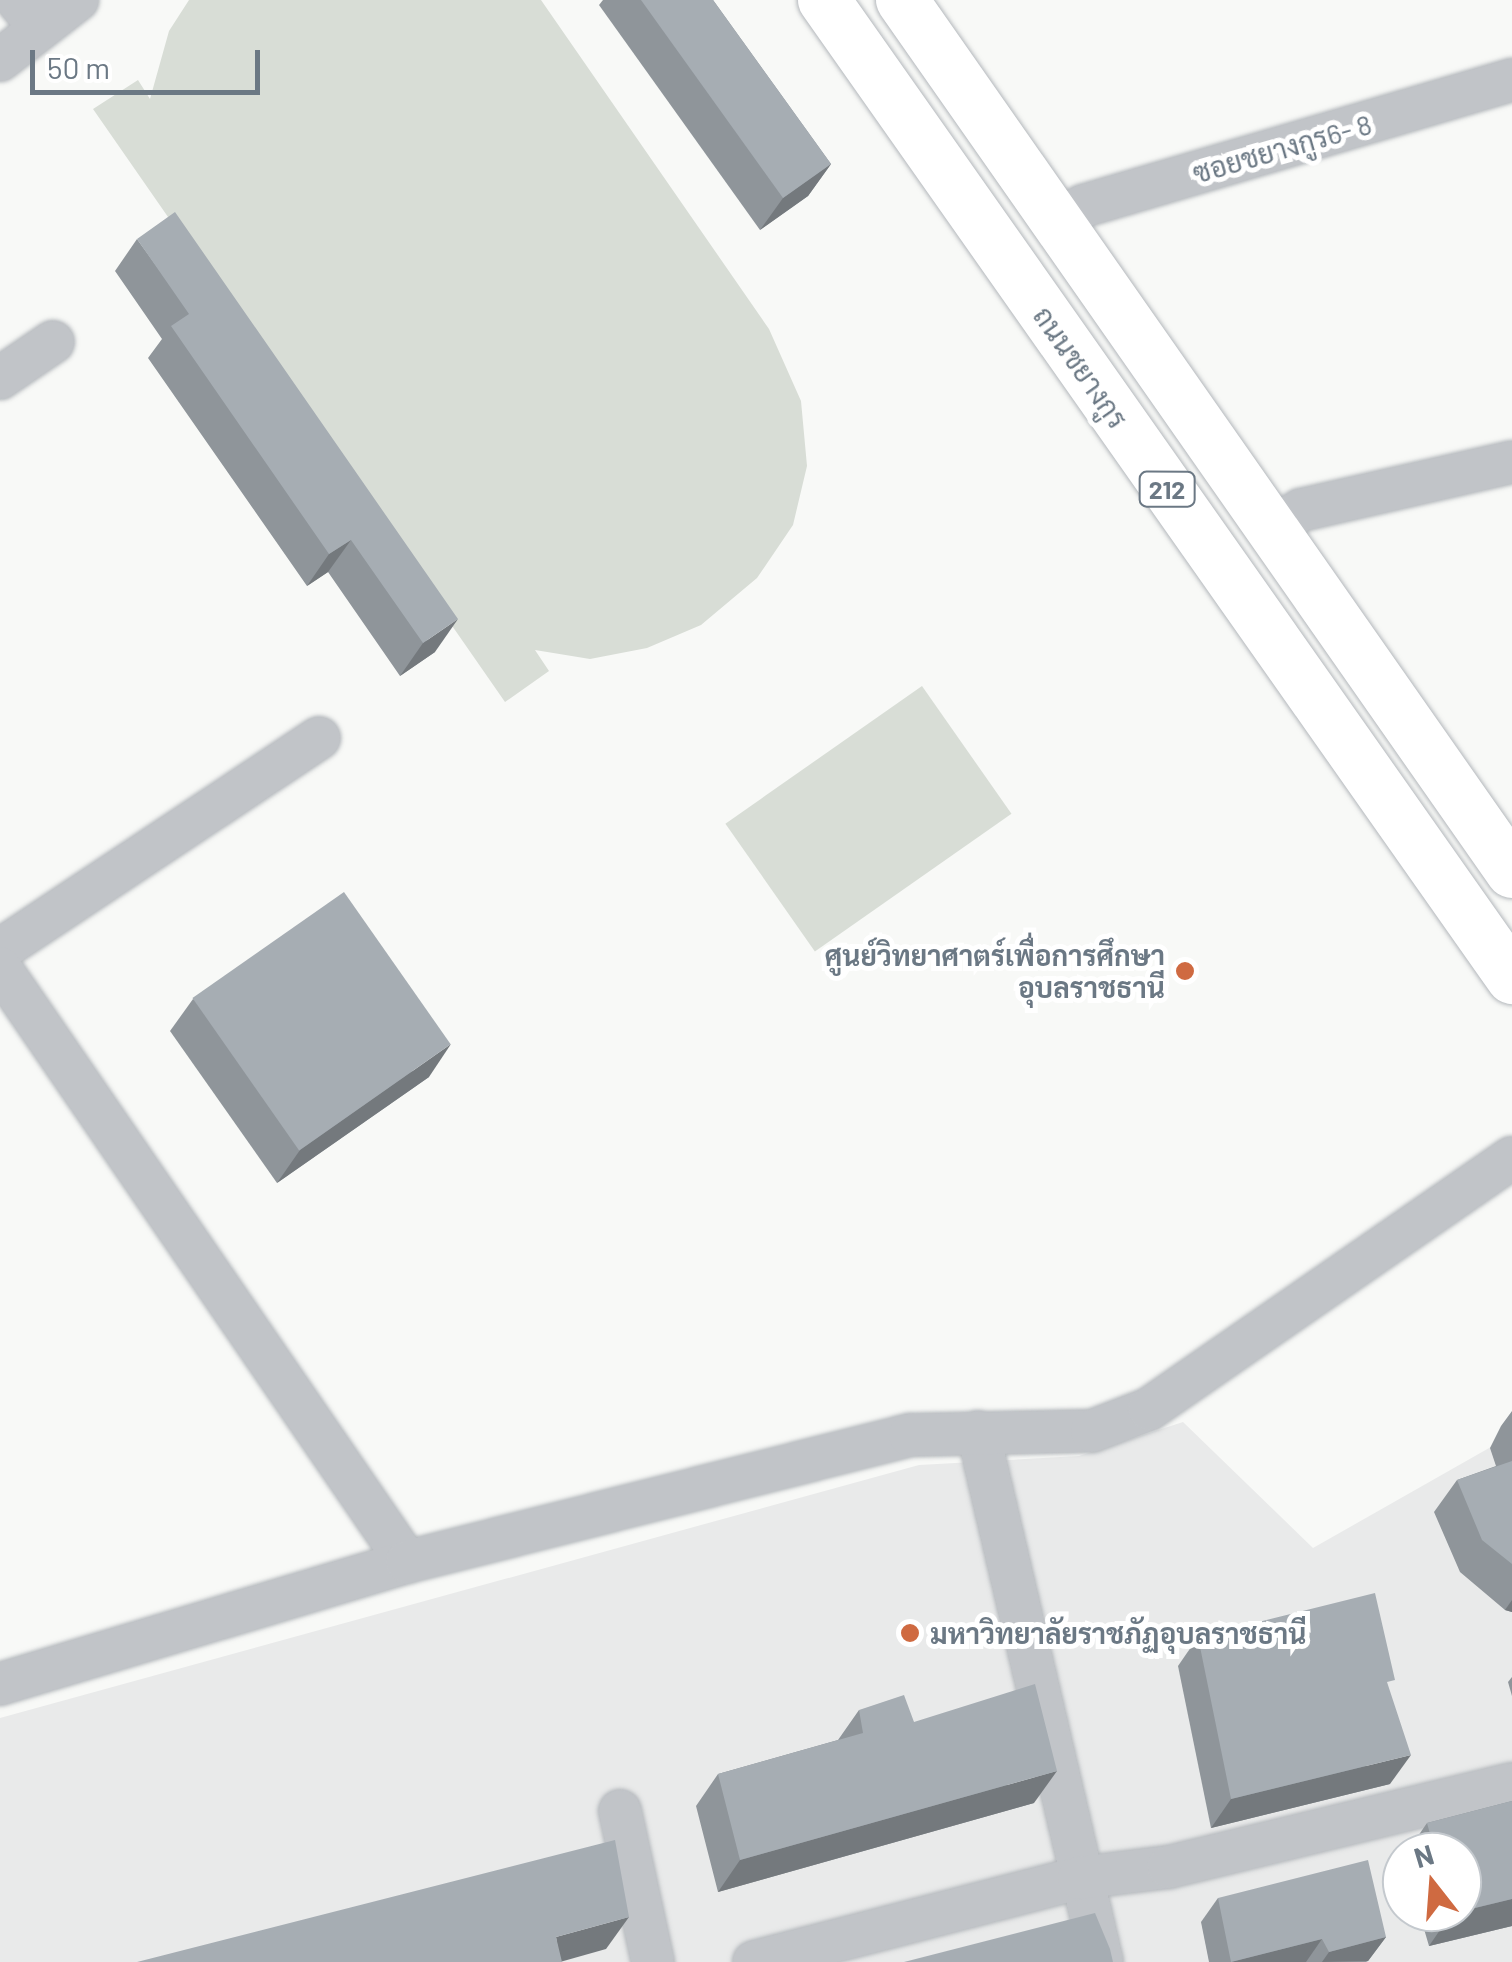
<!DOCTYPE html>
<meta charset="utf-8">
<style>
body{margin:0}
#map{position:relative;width:1512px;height:1962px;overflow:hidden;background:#f8f9f7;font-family:Barlow,Sarabun,sans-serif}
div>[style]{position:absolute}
.built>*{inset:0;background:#e9eaea}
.green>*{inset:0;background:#d8ddd6;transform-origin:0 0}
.roads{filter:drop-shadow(0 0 2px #b4b8bc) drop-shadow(0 0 2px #b4b8bc)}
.minor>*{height:42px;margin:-21px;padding:0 21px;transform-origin:21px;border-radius:21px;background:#c1c4c8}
.major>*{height:52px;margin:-26px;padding:0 26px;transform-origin:26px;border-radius:26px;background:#fff}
.wall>*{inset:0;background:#8f959a}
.shaded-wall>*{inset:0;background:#74797d}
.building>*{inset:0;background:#a6adb3;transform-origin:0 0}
.dots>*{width:28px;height:28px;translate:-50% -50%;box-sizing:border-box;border:5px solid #fff;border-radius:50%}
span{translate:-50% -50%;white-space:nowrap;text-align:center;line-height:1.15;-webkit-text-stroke:10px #fff;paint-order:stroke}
.shield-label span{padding:2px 8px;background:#fff;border:2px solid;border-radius:8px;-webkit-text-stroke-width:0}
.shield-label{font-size:25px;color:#6b7884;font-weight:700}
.street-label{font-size:28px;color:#6b7884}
.poi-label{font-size:28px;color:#6b7884;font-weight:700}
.right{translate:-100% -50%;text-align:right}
.left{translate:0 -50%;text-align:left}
.north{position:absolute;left:1382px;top:1832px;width:100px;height:100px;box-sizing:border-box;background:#fff;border:2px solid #c4c9ce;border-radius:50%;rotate:343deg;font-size:28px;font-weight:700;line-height:40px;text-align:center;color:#6b7884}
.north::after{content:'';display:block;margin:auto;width:35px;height:45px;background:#cf6a41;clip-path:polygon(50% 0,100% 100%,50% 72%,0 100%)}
.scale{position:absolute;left:30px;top:50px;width:230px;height:45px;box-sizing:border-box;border:5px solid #6b7884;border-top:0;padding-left:12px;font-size:30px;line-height:35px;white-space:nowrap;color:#6b7884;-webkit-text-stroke:8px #fff;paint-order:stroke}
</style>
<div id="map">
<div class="built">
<i style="clip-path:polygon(evenodd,1183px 1422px,1313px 1548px,1512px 1435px,1512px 1962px,0 1962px,0 1718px,919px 1465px,1079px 1456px,1183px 1422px,1402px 1852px,1462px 1852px,1462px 1912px,1402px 1912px,1402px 1852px)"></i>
</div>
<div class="green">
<i style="clip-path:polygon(189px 0,541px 0,769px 329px,801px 401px,807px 466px,793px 525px,757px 578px,701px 625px,647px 648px,590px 659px,535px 650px,549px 671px,505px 702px,93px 109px,138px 80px,150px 99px,169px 31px)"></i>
<i style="left:922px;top:686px;width:156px;height:240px;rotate:55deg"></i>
</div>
<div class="roads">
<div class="minor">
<i style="left:17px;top:0;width:35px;rotate:50deg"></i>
<i style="left:0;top:60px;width:98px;rotate:-37.9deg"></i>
<i style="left:1055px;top:224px;width:33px;rotate:-33deg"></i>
<i style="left:1083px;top:206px;width:447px;rotate:-16.4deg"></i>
<i style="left:0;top:378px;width:64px;rotate:-34.2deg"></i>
<i style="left:1269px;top:530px;width:38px;rotate:-32deg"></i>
<i style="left:1301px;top:510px;width:216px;rotate:-12.8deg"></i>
<i style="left:0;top:950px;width:383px;rotate:-33.6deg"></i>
<i style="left:0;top:968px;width:720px;rotate:55.58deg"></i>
<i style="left:978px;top:1432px;width:544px;rotate:76.83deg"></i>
<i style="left:0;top:1684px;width:425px;rotate:-16.7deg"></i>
<i style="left:407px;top:1562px;width:519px;rotate:-14.17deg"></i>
<i style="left:910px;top:1435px;width:182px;rotate:-1.3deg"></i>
<i style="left:1092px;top:1431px;width:61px;rotate:-21.1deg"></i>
<i style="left:1149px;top:1409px;width:441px;rotate:-34.7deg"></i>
<i style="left:620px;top:1811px;width:155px;rotate:77.7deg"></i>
<i style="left:754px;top:1962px;width:336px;rotate:-14.5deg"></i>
<i style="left:1079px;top:1878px;width:91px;rotate:-7deg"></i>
<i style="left:1169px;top:1867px;width:353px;rotate:-13.6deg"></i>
</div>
<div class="major">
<i style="left:824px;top:0;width:1196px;rotate:54.87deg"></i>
<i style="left:902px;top:0;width:1064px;rotate:55.03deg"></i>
</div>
</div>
<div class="wall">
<i style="clip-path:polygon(603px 0,713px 0,831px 164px,808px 196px,760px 230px,599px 5px)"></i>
<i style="clip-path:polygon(137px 239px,435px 652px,400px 676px,328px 572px,307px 586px,148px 358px,162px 339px,115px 271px)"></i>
<i style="clip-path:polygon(193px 999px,429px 1077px,277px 1183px,170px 1031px)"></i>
<i style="clip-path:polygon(1512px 1411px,1512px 1612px,1505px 1610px,1460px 1572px,1434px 1512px,1457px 1480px,1496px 1466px,1490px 1448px,1501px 1426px)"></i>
<i style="clip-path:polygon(1198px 1637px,1390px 1784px,1211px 1828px,1178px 1666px)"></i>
<i style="clip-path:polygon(1512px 1677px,1512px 1696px,1508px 1682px)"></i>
<i style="clip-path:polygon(859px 1710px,914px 1722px,1034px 1803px,718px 1892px,696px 1806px,718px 1774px,838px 1740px)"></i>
<i style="clip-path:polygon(1512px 1801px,1512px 1926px,1429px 1946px,1419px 1912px,1462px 1912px,1462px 1852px,1407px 1852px,1427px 1823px)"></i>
<i style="clip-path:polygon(1218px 1898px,1386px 1937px,1368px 1961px,1366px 1962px,1209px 1962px,1201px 1922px)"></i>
</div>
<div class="shaded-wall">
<i style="clip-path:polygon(831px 164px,808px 196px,760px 230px,783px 198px)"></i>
<i style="clip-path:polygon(351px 540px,328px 572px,307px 586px,329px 554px)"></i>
<i style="clip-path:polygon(458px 619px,435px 652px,400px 676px,423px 643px)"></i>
<i style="clip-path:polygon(451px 1044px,429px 1077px,277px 1183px,300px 1150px)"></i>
<i style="clip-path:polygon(1512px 1600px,1512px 1612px,1505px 1610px)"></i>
<i style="clip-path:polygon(1411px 1755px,1390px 1784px,1211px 1828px,1231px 1799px)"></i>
<i style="clip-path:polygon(1057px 1771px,1034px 1803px,718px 1892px,740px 1860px)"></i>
<i style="clip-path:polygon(1512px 1899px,1512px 1926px,1429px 1946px,1451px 1914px)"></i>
<i style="clip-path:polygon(629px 1917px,606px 1949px,560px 1962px,556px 1937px)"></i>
<i style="clip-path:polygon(1386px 1937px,1368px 1961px,1322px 1962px,1329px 1952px)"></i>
<i style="clip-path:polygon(1322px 1939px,1306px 1962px,1231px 1962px)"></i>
</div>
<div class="building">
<i style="clip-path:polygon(641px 0,713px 0,831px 164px,783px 198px)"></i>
<i style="clip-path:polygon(175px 212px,458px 619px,423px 643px,351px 540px,329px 554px,171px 326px,189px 314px,137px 239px)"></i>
<i style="left:344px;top:892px;width:186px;height:185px;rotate:55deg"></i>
<i style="clip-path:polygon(1512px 1461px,1512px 1564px,1482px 1540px,1457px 1480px)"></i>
<i style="clip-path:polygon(1375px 1593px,1395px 1680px,1387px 1682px,1411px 1755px,1231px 1799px,1198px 1637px)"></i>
<i style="clip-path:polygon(1035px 1684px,1057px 1771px,740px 1860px,718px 1774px,863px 1733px,859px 1710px,904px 1695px,914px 1722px)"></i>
<i style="clip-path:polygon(1512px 1801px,1512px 1899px,1462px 1911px,1462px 1852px,1435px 1852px,1427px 1823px)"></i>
<i style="clip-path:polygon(615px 1840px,629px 1917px,556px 1937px,562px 1962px,137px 1962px)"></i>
<i style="clip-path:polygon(1368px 1860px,1386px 1937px,1329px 1952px,1322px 1939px,1231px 1962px,1218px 1898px)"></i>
<i style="clip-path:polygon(1095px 1913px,1110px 1949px,1113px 1962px,904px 1962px)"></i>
</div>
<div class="dots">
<i style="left:1185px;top:971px;background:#cf6a41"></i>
<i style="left:910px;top:1633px;background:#cf6a41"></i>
</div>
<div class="shield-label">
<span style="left:1167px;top:489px">212</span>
</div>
<div class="street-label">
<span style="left:1282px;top:148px;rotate:-16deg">ซอยชยางกูร6- 8</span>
<span style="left:1081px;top:367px;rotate:55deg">ถนนชยางกูร</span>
</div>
<div class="poi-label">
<span class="right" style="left:1165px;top:971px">ศูนย์วิทยาศาตร์เพื่อการศึกษา<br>อุบลราชธานี</span>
<span class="left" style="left:930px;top:1633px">มหาวิทยาลัยราชภัฏอุบลราชธานี</span>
</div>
<div class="north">N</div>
<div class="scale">50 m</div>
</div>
